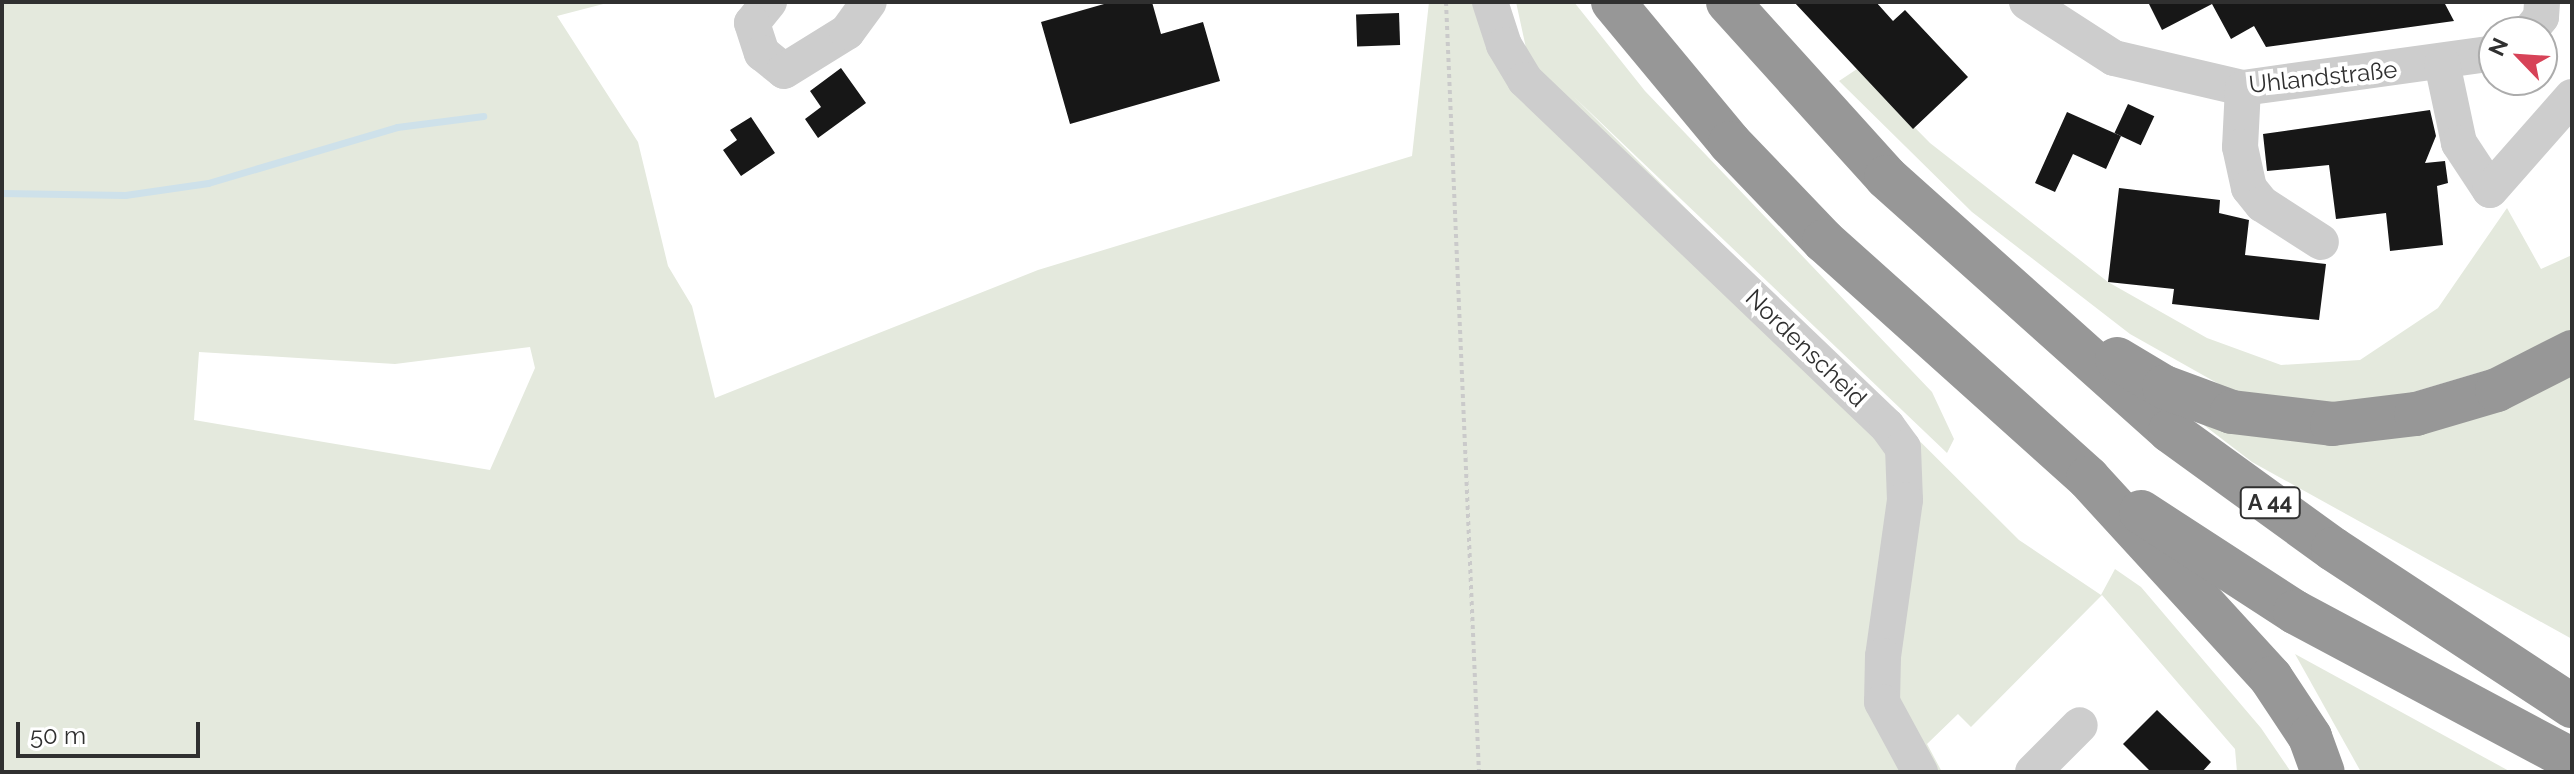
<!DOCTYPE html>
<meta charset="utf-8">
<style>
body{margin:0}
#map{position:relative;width:2574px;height:774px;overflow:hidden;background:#fff;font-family:Raleway,sans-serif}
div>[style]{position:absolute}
.green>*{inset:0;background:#e4e9dd}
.stream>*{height:7px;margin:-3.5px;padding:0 3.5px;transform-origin:3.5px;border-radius:3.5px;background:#cee1ea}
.building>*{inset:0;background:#171717;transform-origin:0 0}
.path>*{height:4px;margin-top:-2px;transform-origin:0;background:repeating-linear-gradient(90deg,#cacaca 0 4px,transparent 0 8px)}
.minor>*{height:36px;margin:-18px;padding:0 18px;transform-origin:18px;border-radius:18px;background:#cdcdcd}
.highway>*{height:44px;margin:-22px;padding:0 22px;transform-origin:22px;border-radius:22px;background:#979797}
span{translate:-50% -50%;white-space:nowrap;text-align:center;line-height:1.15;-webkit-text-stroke:8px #fff;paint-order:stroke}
.shield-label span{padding:2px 6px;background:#fff;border:2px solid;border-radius:6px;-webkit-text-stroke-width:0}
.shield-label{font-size:22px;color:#303030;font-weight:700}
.street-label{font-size:24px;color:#303030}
.frame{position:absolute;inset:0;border:4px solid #303030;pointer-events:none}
.north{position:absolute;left:2478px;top:16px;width:80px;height:80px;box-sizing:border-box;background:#fff;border:2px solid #acacac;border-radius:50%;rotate:295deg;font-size:22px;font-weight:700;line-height:32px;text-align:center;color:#303030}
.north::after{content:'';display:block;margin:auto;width:28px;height:36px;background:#d74358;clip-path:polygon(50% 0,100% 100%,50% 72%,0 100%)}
.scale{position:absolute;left:16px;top:722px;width:184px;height:36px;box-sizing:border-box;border:4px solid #303030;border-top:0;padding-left:10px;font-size:24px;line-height:28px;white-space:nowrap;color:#303030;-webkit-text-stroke:6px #fff;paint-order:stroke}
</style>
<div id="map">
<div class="green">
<i style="clip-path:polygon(evenodd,2px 2px,611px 2px,557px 16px,638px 142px,668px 266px,692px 306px,715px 398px,1038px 270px,1412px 156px,1429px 2px,1487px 2px,1526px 48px,1516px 2px,1574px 2px,1645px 91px,1932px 392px,1954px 439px,1947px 453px,1573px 96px,2019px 540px,2101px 595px,2115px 569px,2141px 587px,2261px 728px,2291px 772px,2237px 772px,2235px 749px,2102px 595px,1971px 727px,1958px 714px,1927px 744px,1942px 772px,2px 772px,2px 2px,530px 347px,535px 368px,490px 470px,194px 420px,199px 352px,395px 364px,530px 347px)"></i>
<i style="clip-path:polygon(1857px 69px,1930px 143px,2108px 282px,2207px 338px,2281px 365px,2360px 360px,2438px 308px,2507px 208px,2541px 269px,2572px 255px,2572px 332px,2504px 365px,2377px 403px,2249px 401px,2130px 334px,1972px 212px,1839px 81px)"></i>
<i style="clip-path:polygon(2572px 363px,2572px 639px,2252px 462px,2179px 406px,2334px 433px)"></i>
<i style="clip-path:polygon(2295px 654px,2511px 772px,2361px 772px)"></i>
</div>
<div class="stream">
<i style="left:2px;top:193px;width:123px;rotate:0.9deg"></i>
<i style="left:125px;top:195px;width:84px;rotate:-8.2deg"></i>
<i style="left:208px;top:183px;width:197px;rotate:-16.5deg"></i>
<i style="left:397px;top:127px;width:87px;rotate:-7.3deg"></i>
</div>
<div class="building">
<i style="clip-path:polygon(1111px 2px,1152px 2px,1161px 34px,1203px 22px,1220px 81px,1070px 124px,1041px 22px)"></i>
<i style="clip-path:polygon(1794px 2px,1876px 2px,1893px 21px,1905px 10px,1968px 77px,1913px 129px)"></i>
<i style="clip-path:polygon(2148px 2px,2444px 2px,2454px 21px,2266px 47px,2254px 26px,2231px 39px,2212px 4px,2162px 30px)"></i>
<i style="left:1399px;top:13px;width:32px;height:43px;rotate:88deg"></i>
<i style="clip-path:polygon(841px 68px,866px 103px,818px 138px,805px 119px,821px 107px,810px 91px)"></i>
<i style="left:2128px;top:104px;width:29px;height:32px;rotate:25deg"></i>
<i style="clip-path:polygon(2430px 110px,2436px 136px,2425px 163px,2445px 161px,2448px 183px,2437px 186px,2443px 245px,2390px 251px,2386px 213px,2336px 219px,2329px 165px,2267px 171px,2263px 134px)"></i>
<i style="clip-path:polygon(2067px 112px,2121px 136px,2106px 169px,2073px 154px,2055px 192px,2035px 183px)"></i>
<i style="clip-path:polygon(751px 117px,775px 153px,741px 176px,723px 150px,737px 140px,730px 130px)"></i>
<i style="clip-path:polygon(2119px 188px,2220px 200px,2219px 213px,2249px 220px,2245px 255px,2326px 264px,2319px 320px,2172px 304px,2174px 289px,2108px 282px)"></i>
<i style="clip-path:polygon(2157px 710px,2211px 762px,2202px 772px,2151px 772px,2123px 744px)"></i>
</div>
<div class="path">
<i style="left:1446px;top:2px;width:771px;rotate:87.55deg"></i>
</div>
<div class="minor">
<i style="left:769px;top:2px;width:27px;rotate:129deg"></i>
<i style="left:752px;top:23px;width:32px;rotate:72deg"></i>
<i style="left:762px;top:53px;width:28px;rotate:39deg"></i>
<i style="left:784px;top:71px;width:74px;rotate:-31.8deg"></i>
<i style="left:847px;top:32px;width:37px;rotate:-54deg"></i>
<i style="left:1490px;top:2px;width:45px;rotate:72deg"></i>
<i style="left:1504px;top:45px;width:41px;rotate:59deg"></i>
<i style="left:1525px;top:80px;width:501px;rotate:43.71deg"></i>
<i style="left:1887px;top:426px;width:27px;rotate:54deg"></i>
<i style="left:1903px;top:448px;width:52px;rotate:87.8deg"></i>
<i style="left:1905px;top:500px;width:158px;rotate:98deg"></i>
<i style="left:1883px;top:656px;width:46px;rotate:91.2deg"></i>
<i style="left:1882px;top:702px;width:80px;rotate:61.5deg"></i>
<i style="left:2027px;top:2px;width:103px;rotate:32.8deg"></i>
<i style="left:2114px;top:58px;width:132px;rotate:13.1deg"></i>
<i style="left:2243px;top:88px;width:253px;rotate:-7.9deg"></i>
<i style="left:2529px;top:32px;width:19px;rotate:-51deg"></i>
<i style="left:2541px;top:17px;width:15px;rotate:-86deg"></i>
<i style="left:2442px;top:63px;width:82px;rotate:78deg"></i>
<i style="left:2459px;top:143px;width:56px;rotate:56.6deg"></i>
<i style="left:2490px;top:190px;width:124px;rotate:-48.6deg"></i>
<i style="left:2243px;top:88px;width:59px;rotate:92.9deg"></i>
<i style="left:2240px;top:147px;width:42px;rotate:77.6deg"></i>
<i style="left:2249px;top:188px;width:21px;rotate:51deg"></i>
<i style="left:2262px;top:204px;width:70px;rotate:32.8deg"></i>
<i style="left:2033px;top:772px;width:66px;rotate:-45deg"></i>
</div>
<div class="highway">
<i style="left:1613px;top:2px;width:183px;rotate:50.3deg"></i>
<i style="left:1730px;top:143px;width:136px;rotate:46.2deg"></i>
<i style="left:1824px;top:241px;width:355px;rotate:41.9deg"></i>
<i style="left:2088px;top:478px;width:271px;rotate:47.5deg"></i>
<i style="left:2271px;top:678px;width:71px;rotate:56.5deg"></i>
<i style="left:2310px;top:737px;width:37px;rotate:70deg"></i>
<i style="left:1728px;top:2px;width:236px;rotate:47.9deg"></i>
<i style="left:1886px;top:177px;width:381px;rotate:41.8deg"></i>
<i style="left:2170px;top:431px;width:201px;rotate:35.9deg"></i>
<i style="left:2333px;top:549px;width:286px;rotate:33.3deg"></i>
<i style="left:2117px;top:359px;width:55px;rotate:30.8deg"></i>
<i style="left:2164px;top:387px;width:72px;rotate:20.2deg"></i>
<i style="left:2232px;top:412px;width:101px;rotate:6.8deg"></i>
<i style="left:2332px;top:424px;width:85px;rotate:-6.8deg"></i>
<i style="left:2416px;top:414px;width:84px;rotate:-16.5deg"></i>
<i style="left:2497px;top:390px;width:84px;rotate:-26.9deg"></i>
<i style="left:2141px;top:512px;width:184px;rotate:33deg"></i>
<i style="left:2295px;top:612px;width:314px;rotate:28.1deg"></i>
</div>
<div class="shield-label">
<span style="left:2270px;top:503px">A 44</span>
</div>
<div class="street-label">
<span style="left:2323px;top:77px;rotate:-6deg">Uhlandstraße</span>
<span style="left:1806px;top:348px;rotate:44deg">Nordenscheid</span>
</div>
<div class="frame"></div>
<div class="north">N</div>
<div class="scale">50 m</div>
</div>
